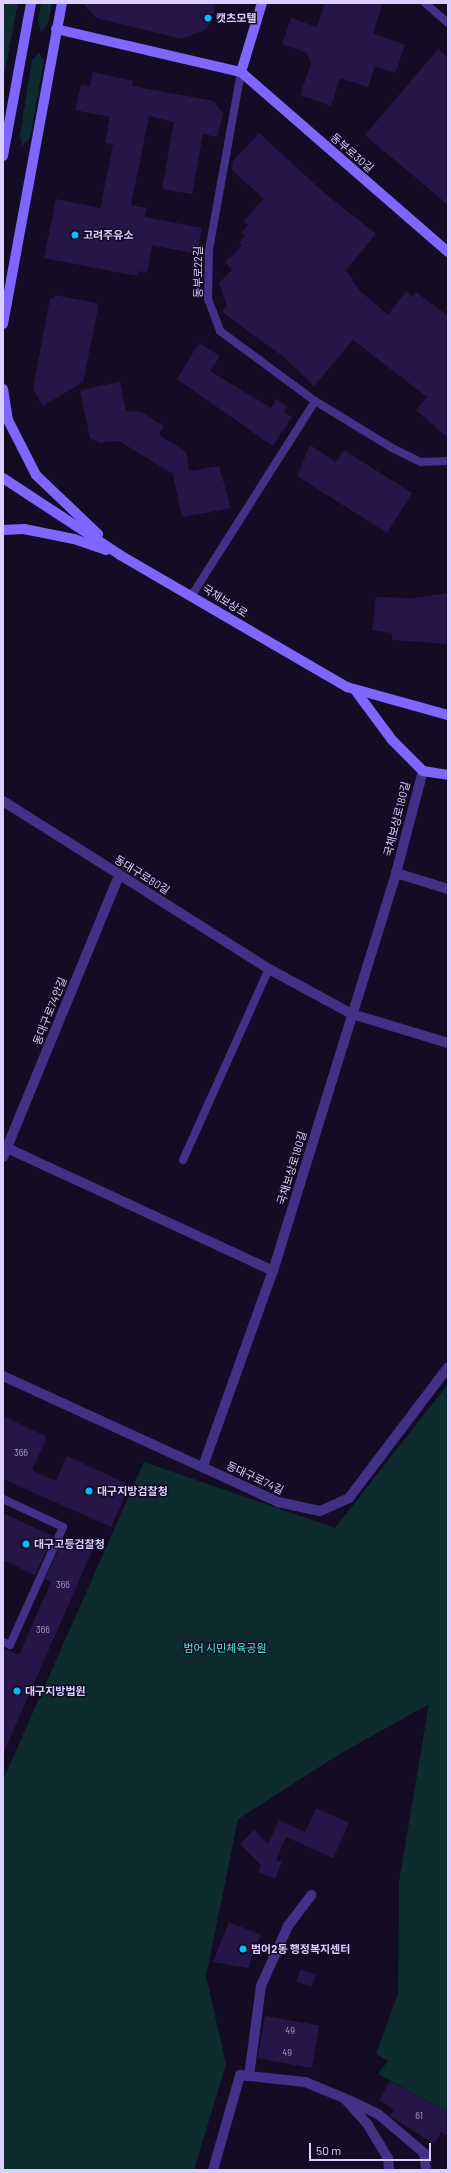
<!DOCTYPE html>
<meta charset="utf-8">
<style>
body{margin:0}
#map{position:relative;width:451px;height:2173px;overflow:hidden;background:#130c24;font-family:Barlow,"Noto Sans KR",sans-serif}
div>[style]{position:absolute}
.green>*{inset:0;background:#0e2c2f}
.building>*{inset:0;background:#261647;transform-origin:0 0}
.lane>*{height:8px;margin:-4px;padding:0 4px;transform-origin:4px;border-radius:4px;background:#413288}
.street>*{height:10px;margin:-5px;padding:0 5px;transform-origin:5px;border-radius:5px;background:#413288}
.secondary>*{height:10px;margin:-5px;padding:0 5px;transform-origin:5px;border-radius:5px;background:#7e66ff}
.dots>*{width:11px;height:11px;translate:-50% -50%;box-sizing:border-box;border:2px solid #130c24;border-radius:50%}
span{translate:-50% -50%;white-space:nowrap;text-align:center;line-height:1.15;-webkit-text-stroke:3px #130c24;paint-order:stroke}
.number-label{font-size:9px;color:#aea1d1}
.number-label span{-webkit-text-stroke-width:0}
.poi-label{font-size:11px;color:#dbcfff;font-weight:700}
.left{translate:0 -50%;text-align:left}
.street-label{font-size:11px;color:#dbcfff}
.park-label{font-size:11px;color:#4eecd9}
.frame{position:absolute;inset:0;border:4px solid #dbcfff;pointer-events:none}
.scale{position:absolute;left:309px;top:2143px;width:122px;height:18px;box-sizing:border-box;border:2px solid #dbcfff;border-top:0;padding-left:5px;font-size:12px;line-height:14px;white-space:nowrap;color:#dbcfff;-webkit-text-stroke:3px #130c24;paint-order:stroke}
</style>
<div id="map">
<div class="green">
<i style="clip-path:polygon(5px 3px,18px 3px,3px 81px,3px 13px)"></i>
<i style="clip-path:polygon(41px 3px,52px 3px,48px 24px,41px 32px,38px 21px)"></i>
<i style="clip-path:polygon(39px 53px,44px 60px,30px 138px,22px 146px,20px 135px,32px 60px)"></i>
<i style="clip-path:polygon(448px 1384px,448px 2112px,378px 2074px,388px 2061px,376px 2054px,398px 1994px,399px 1882px,429px 1704px,338px 1755px,238px 1819px,206px 1976px,226px 2064px,194px 2170px,3px 2170px,3px 1780px,144px 1462px,335px 1528px)"></i>
</div>
<div class="building">
<i style="clip-path:polygon(83px 3px,207px 3px,216px 5px,207px 29px,182px 39px,96px 18px)"></i>
<i style="clip-path:polygon(325px 3px,383px 3px,373px 33px,405px 45px,395px 73px,375px 66px,368px 87px,340px 78px,331px 106px,300px 95px,311px 64px,307px 53px,282px 44px,291px 18px,317px 27px)"></i>
<i style="clip-path:polygon(438px 49px,448px 57px,448px 205px,365px 135px)"></i>
<i style="clip-path:polygon(93px 72px,133px 81px,132px 86px,214px 101px,223px 113px,218px 137px,203px 134px,192px 194px,162px 189px,174px 122px,149px 116px,131px 205px,147px 208px,145px 217px,202px 228px,197px 254px,152px 245px,147px 273px,138px 271px,137px 276px,44px 258px,56px 199px,100px 208px,102px 200px,113px 144px,105px 143px,110px 117px,75px 110px,81px 84px,90px 86px)"></i>
<i style="clip-path:polygon(259px 133px,322px 191px,376px 234px,346px 270px,359px 290px,388px 315px,406px 291px,413px 296px,416px 292px,448px 316px,448px 438px,416px 410px,427px 397px,353px 340px,314px 386px,284px 357px,222px 312px,227px 306px,219px 283px,232px 270px,225px 262px,242px 246px,239px 243px,245px 236px,241px 233px,248px 225px,243px 221px,264px 199px,232px 170px,233px 161px)"></i>
<i style="clip-path:polygon(54px 295px,97px 303px,98px 308px,83px 382px,43px 406px,33px 389px,50px 298px,54px 299px)"></i>
<i style="clip-path:polygon(199px 343px,220px 356px,210px 371px,271px 408px,276px 399px,288px 407px,284px 412px,292px 417px,273px 446px,177px 379px)"></i>
<i style="clip-path:polygon(120px 382px,126px 411px,141px 412px,164px 426px,159px 435px,186px 452px,189px 471px,219px 466px,231px 508px,182px 517px,173px 474px,119px 441px,100px 443px,90px 438px,80px 390px)"></i>
<i style="clip-path:polygon(310px 445px,336px 462px,344px 450px,412px 493px,387px 533px,297px 476px)"></i>
<i style="clip-path:polygon(448px 593px,448px 644px,392px 640px,392px 633px,372px 630px,376px 597px,412px 598px)"></i>
<i style="clip-path:polygon(3px 1416px,47px 1437px,32px 1470px,56px 1481px,67px 1456px,130px 1485px,111px 1527px,3px 1479px)"></i>
<i style="clip-path:polygon(3px 1513px,53px 1536px,35px 1575px,3px 1560px)"></i>
<i style="clip-path:polygon(63px 1540px,92px 1551px,3px 1754px,3px 1648px,19px 1655px,51px 1582px,45px 1579px)"></i>
<i style="clip-path:polygon(316px 1808px,349px 1823px,333px 1858px,286px 1837px,276px 1860px,282px 1862px,275px 1879px,258px 1872px,261px 1865px,240px 1844px,254px 1830px,268px 1844px,279px 1820px,305px 1832px)"></i>
<i style="clip-path:polygon(229px 1922px,261px 1935px,248px 1968px,213px 1962px)"></i>
<i style="left:301px;top:1969px;width:16px;height:13px;rotate:22deg"></i>
<i style="left:265px;top:2016px;width:55px;height:43px;rotate:10deg"></i>
<i style="clip-path:polygon(390px 2081px,448px 2112px,448px 2136px,441px 2132px,434px 2144px,390px 2116px,394px 2109px,379px 2101px)"></i>
</div>
<div class="lane">
<i style="left:425px;top:3px;width:30px;rotate:41deg"></i>
<i style="left:241px;top:72px;width:181px;rotate:100.2deg"></i>
<i style="left:209px;top:250px;width:49px;rotate:91.2deg"></i>
<i style="left:208px;top:299px;width:34px;rotate:69deg"></i>
<i style="left:220px;top:331px;width:118px;rotate:36.4deg"></i>
<i style="left:315px;top:401px;width:92px;rotate:31.3deg"></i>
<i style="left:394px;top:449px;width:30px;rotate:26deg"></i>
<i style="left:421px;top:462px;width:27px;rotate:-2deg"></i>
<i style="left:192px;top:595px;width:230px;rotate:-57.6deg"></i>
<i style="left:183px;top:1160px;width:209px;rotate:-65.8deg"></i>
<i style="left:3px;top:1499px;width:66px;rotate:25deg"></i>
<i style="left:63px;top:1527px;width:129px;rotate:114.2deg"></i>
<i style="left:10px;top:1645px;width:8px;rotate:-157deg"></i>
</div>
<div class="street">
<i style="left:3px;top:801px;width:315px;rotate:32.3deg"></i>
<i style="left:269px;top:969px;width:94px;rotate:28.5deg"></i>
<i style="left:352px;top:1014px;width:100px;rotate:16.8deg"></i>
<i style="left:396px;top:873px;width:54px;rotate:17.1deg"></i>
<i style="left:7px;top:1148px;width:293px;rotate:24.8deg"></i>
<i style="left:3px;top:1157px;width:305px;rotate:-67.6deg"></i>
<i style="left:3px;top:1376px;width:302px;rotate:24.6deg"></i>
<i style="left:278px;top:1502px;width:43px;rotate:12.1deg"></i>
<i style="left:320px;top:1511px;width:32px;rotate:-24deg"></i>
<i style="left:349px;top:1498px;width:164px;rotate:-52.9deg"></i>
<i style="left:203px;top:1466px;width:207px;rotate:-70.3deg"></i>
<i style="left:273px;top:1271px;width:417px;rotate:-72.8deg"></i>
<i style="left:396px;top:873px;width:106px;rotate:-75.2deg"></i>
<i style="left:249px;top:2076px;width:91px;rotate:-82.4deg"></i>
<i style="left:261px;top:1986px;width:66px;rotate:-65.8deg"></i>
<i style="left:288px;top:1926px;width:39px;rotate:-53deg"></i>
<i style="left:349px;top:2100px;width:32px;rotate:26deg"></i>
<i style="left:378px;top:2114px;width:60px;rotate:40.3deg"></i>
<i style="left:424px;top:2153px;width:17px;rotate:83deg"></i>
<i style="left:213px;top:2170px;width:99px;rotate:-74.1deg"></i>
<i style="left:240px;top:2075px;width:65px;rotate:6.1deg"></i>
<i style="left:305px;top:2082px;width:42px;rotate:22.3deg"></i>
<i style="left:344px;top:2098px;width:36px;rotate:48deg"></i>
<i style="left:368px;top:2125px;width:39px;rotate:59deg"></i>
<i style="left:388px;top:2158px;width:12px;rotate:85deg"></i>
</div>
<div class="secondary">
<i style="left:56px;top:29px;width:190px;rotate:13.1deg"></i>
<i style="left:241px;top:72px;width:274px;rotate:41deg"></i>
<i style="left:241px;top:72px;width:72px;rotate:-73.1deg"></i>
<i style="left:3px;top:156px;width:156px;rotate:-79.6deg"></i>
<i style="left:3px;top:324px;width:326px;rotate:-79.6deg"></i>
<i style="left:3px;top:389px;width:31px;rotate:81deg"></i>
<i style="left:8px;top:420px;width:62px;rotate:63deg"></i>
<i style="left:36px;top:475px;width:86px;rotate:43.6deg"></i>
<i style="left:3px;top:478px;width:140px;rotate:33.3deg"></i>
<i style="left:120px;top:555px;width:263px;rotate:30.2deg"></i>
<i style="left:347px;top:687px;width:105px;rotate:15.5deg"></i>
<i style="left:3px;top:530px;width:21px;rotate:-3deg"></i>
<i style="left:24px;top:529px;width:51px;rotate:11.3deg"></i>
<i style="left:74px;top:539px;width:34px;rotate:19deg"></i>
<i style="left:355px;top:690px;width:62px;rotate:53.5deg"></i>
<i style="left:392px;top:740px;width:44px;rotate:45deg"></i>
<i style="left:423px;top:771px;width:25px;rotate:9deg"></i>
</div>
<div class="dots">
<i style="left:208px;top:18px;background:#00bffa"></i>
<i style="left:75px;top:235px;background:#00bffa"></i>
<i style="left:89px;top:1491px;background:#00bffa"></i>
<i style="left:26px;top:1544px;background:#00bffa"></i>
<i style="left:17px;top:1691px;background:#00bffa"></i>
<i style="left:243px;top:1949px;background:#00bffa"></i>
</div>
<div class="number-label">
<span style="left:21px;top:1453px">366</span>
<span style="left:63px;top:1585px">366</span>
<span style="left:43px;top:1630px">366</span>
<span style="left:290px;top:2031px">49</span>
<span style="left:287px;top:2053px">49</span>
<span style="left:419px;top:2116px">61</span>
</div>
<div class="poi-label">
<span class="left" style="left:216px;top:18px">캣츠모텔</span>
<span class="left" style="left:83px;top:235px">고려주유소</span>
<span class="left" style="left:97px;top:1491px">대구지방검찰청</span>
<span class="left" style="left:34px;top:1544px">대구고등검찰청</span>
<span class="left" style="left:25px;top:1691px">대구지방법원</span>
<span class="left" style="left:251px;top:1949px">범어2동 행정복지센터</span>
</div>
<div class="street-label">
<span style="left:352px;top:153px;rotate:41deg">동부로30길</span>
<span style="left:198px;top:272px;rotate:-90deg">동부로22길</span>
<span style="left:225px;top:601px;rotate:32deg">국채보상로</span>
<span style="left:397px;top:819px;rotate:-76deg">국채보상로180길</span>
<span style="left:142px;top:875px;rotate:32deg">동대구로80길</span>
<span style="left:50px;top:1011px;rotate:-68deg">동대구로74안길</span>
<span style="left:292px;top:1168px;rotate:-73deg">국채보상로180길</span>
<span style="left:255px;top:1478px;rotate:25deg">동대구로74길</span>
</div>
<div class="park-label">
<span style="left:225px;top:1648px">범어 시민체육공원</span>
</div>
<div class="frame"></div>
<div class="scale">50 m</div>
</div>
